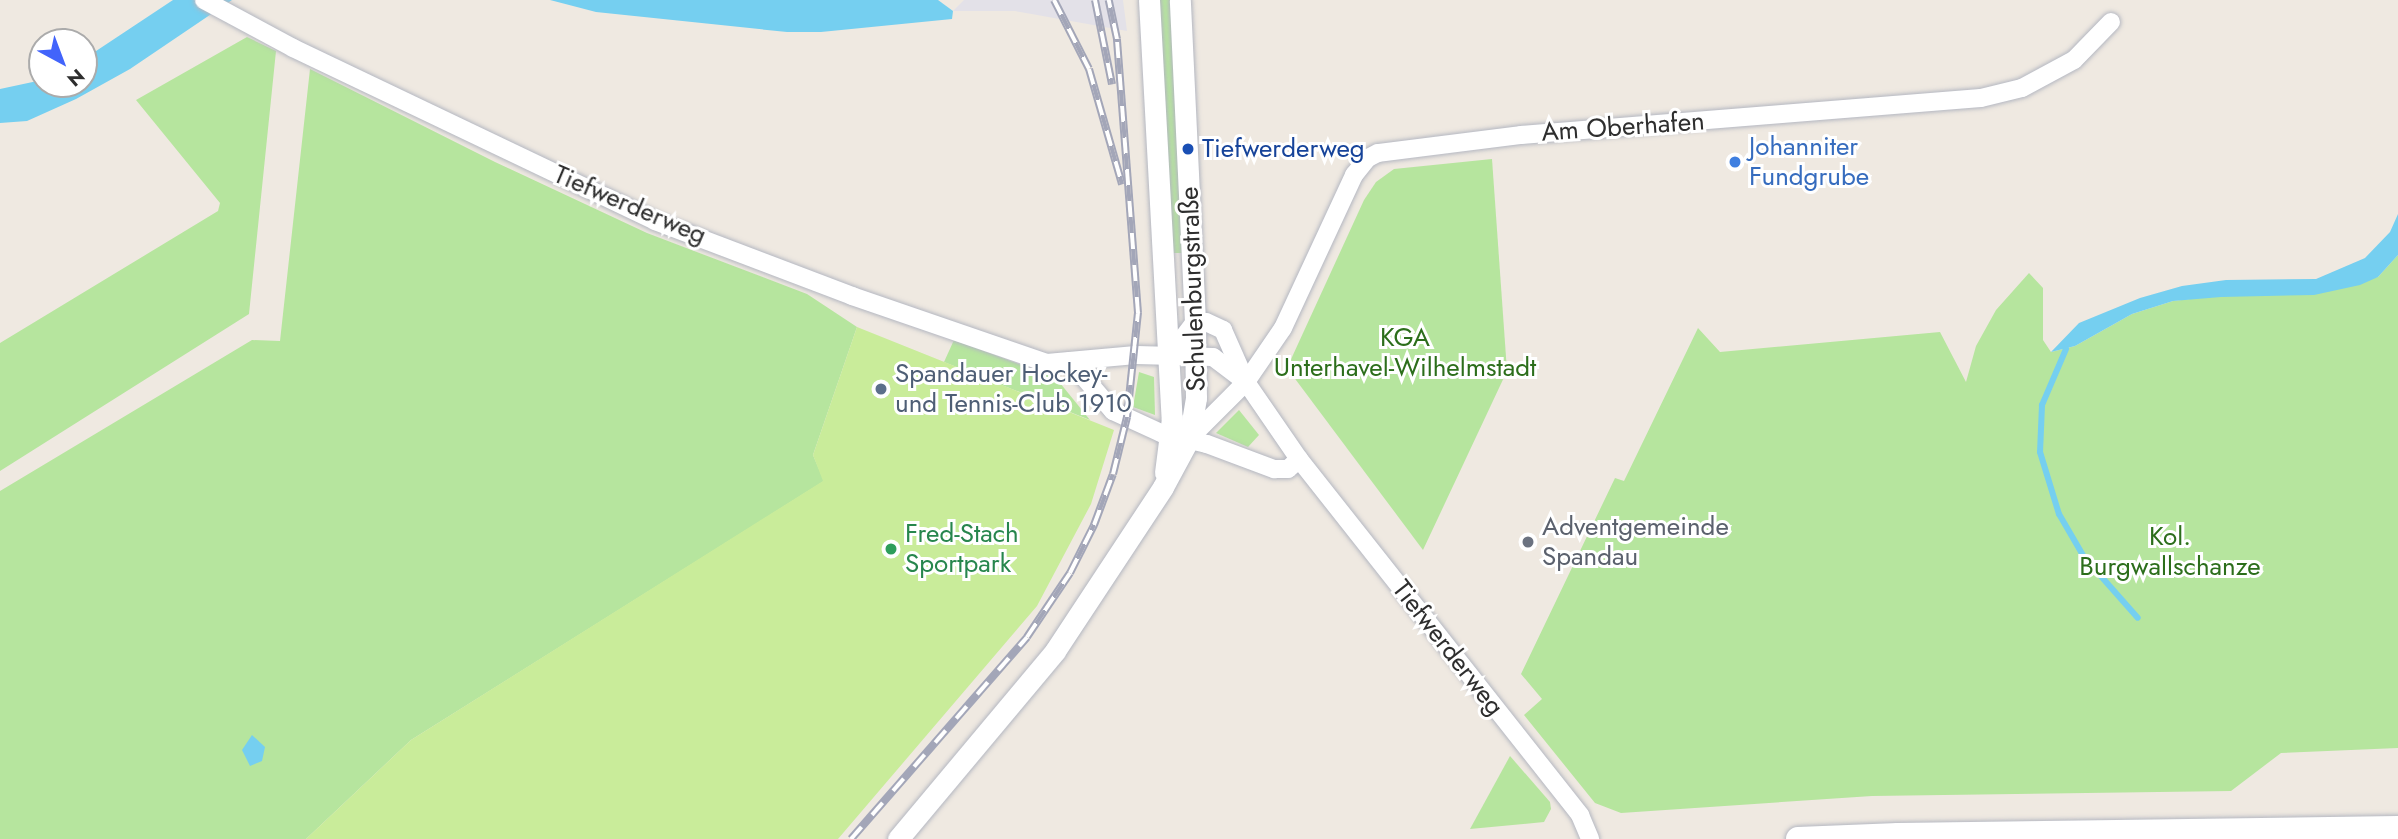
<!DOCTYPE html>
<meta charset="utf-8">
<style>
body{margin:0}
#map{position:relative;width:2398px;height:839px;overflow:hidden;background:#efe9e1;font-family:Jost,sans-serif}
div>[style]{position:absolute}
.industrial>*{inset:0;background:#e3e1e8}
.green>*{inset:0;background:#b6e59e}
.pitch>*{inset:0;background:#c9ec9a}
.water>*{inset:0;background:#75cff0}
.stream>*{height:6px;margin:-3px;padding:0 3px;transform-origin:3px;border-radius:3px;background:#75cff0}
.roads{filter:drop-shadow(0 0 2px #b4b7c1) drop-shadow(0 0 2px #b4b7c1)}
.minor>*{height:18px;margin:-9px;padding:0 9px;transform-origin:9px;border-radius:9px;background:#fff}
.tertiary>*{height:21px;margin:-10.5px;padding:0 10.5px;transform-origin:10.5px;border-radius:10.5px;background:#fff}
.secondary>*{height:24px;margin:-12px;padding:0 12px;transform-origin:12px;border-radius:12px;background:#fff}
.rail>*{height:8px;margin-top:-4px;transform-origin:0;background:repeating-linear-gradient(90deg,#fff 0 16px,#a3a6b8 0 32px);box-sizing:border-box;border-block:2px solid #a3a6b8}
.dots>*{width:19px;height:19px;translate:-50% -50%;box-sizing:border-box;border:4px solid #fff;border-radius:50%}
span{translate:-50% -50%;white-space:nowrap;text-align:center;line-height:1.15;-webkit-text-stroke:6px #fff;paint-order:stroke}
.street-label{font-size:26px;color:#2e2e2e}
.shop-label{font-size:26px;color:#366cbe}
.left{translate:0 -50%;text-align:left}
.transit-label{font-size:26px;color:#164399}
.park-label{font-size:26px;color:#2c6e1b}
.service-label{font-size:26px;color:#4e5e75}
.worship-label{font-size:26px;color:#5b616d}
.leisure-label{font-size:26px;color:#27864d}
.north{position:absolute;left:28px;top:28px;width:70px;height:70px;box-sizing:border-box;background:#fff;border:2px solid #ababab;border-radius:50%;rotate:139deg;font-size:19px;font-weight:700;line-height:28px;text-align:center;color:#2e2e2e}
.north::after{content:'';display:block;margin:auto;width:24px;height:32px;background:#4264fb;clip-path:polygon(50% 0,100% 100%,50% 72%,0 100%)}
</style>
<div id="map">
<div class="industrial">
<i style="clip-path:polygon(964px 0,1123px 0,1127px 31px,1015px 11px,953px 11px)"></i>
</div>
<div class="green">
<i style="clip-path:polygon(1159px 0,1173px 0,1185px 253px,1173px 253px)"></i>
<i style="clip-path:polygon(247px 37px,276px 51px,249px 314px,0 471px,0 343px,218px 211px,220px 203px,136px 100px)"></i>
<i style="clip-path:polygon(310px 69px,495px 162px,647px 233px,807px 294px,857px 327px,813px 455px,824px 481px,411px 740px,306px 839px,0 839px,0 491px,252px 340px,280px 341px)"></i>
<i style="clip-path:polygon(1492px 159px,1507px 371px,1423px 550px,1287px 368px,1364px 200px,1376px 182px,1394px 169px)"></i>
<i style="clip-path:polygon(2398px 255px,2398px 748px,2281px 753px,2231px 791px,1872px 796px,1621px 813px,1595px 803px,1524px 715px,1542px 699px,1521px 674px,1615px 478px,1624px 481px,1698px 328px,1720px 352px,1940px 332px,1966px 382px,1976px 346px,1996px 310px,2029px 273px,2043px 288px,2043px 340px,2051px 352px,2075px 346px,2132px 314px,2173px 301px,2378px 277px)"></i>
<i style="clip-path:polygon(954px 340px,1056px 378px,1090px 420px,944px 362px)"></i>
<i style="clip-path:polygon(1139px 372px,1154px 377px,1155px 415px,1133px 407px)"></i>
<i style="clip-path:polygon(1239px 410px,1259px 435px,1248px 447px,1216px 433px)"></i>
<i style="clip-path:polygon(1510px 756px,1550px 802px,1551px 809px,1544px 822px,1470px 829px)"></i>
</div>
<div class="pitch">
<i style="clip-path:polygon(857px 327px,1114px 430px,1091px 504px,1037px 606px,838px 839px,306px 839px,411px 740px,823px 481px,813px 455px)"></i>
</div>
<div class="water">
<i style="clip-path:polygon(173px 0,232px 0,130px 69px,76px 99px,27px 121px,0 123px,0 89px,42px 80px,42px 84px,84px 84px,84px 59px)"></i>
<i style="clip-path:polygon(550px 0,938px 0,953px 11px,952px 19px,821px 32px,787px 32px,596px 12px)"></i>
<i style="clip-path:polygon(2398px 214px,2398px 255px,2378px 277px,2360px 285px,2314px 295px,2221px 297px,2173px 301px,2132px 314px,2075px 346px,2051px 352px,2079px 323px,2140px 298px,2182px 286px,2226px 280px,2316px 279px,2365px 258px,2390px 232px)"></i>
<i style="clip-path:polygon(252px 735px,265px 747px,262px 761px,250px 766px,242px 750px)"></i>
</div>
<div class="stream">
<i style="left:2066px;top:349px;width:61px;rotate:113.2deg"></i>
<i style="left:2042px;top:405px;width:47px;rotate:92.4deg"></i>
<i style="left:2040px;top:452px;width:65px;rotate:73deg"></i>
<i style="left:2059px;top:514px;width:50px;rotate:59.8deg"></i>
<i style="left:2084px;top:557px;width:81px;rotate:48.5deg"></i>
</div>
<div class="roads">
<div class="minor">
<i style="left:204px;top:0;width:101px;rotate:28.3deg"></i>
<i style="left:293px;top:48px;width:401px;rotate:25.5deg"></i>
<i style="left:655px;top:221px;width:211px;rotate:20.8deg"></i>
<i style="left:852px;top:296px;width:206px;rotate:19deg"></i>
<i style="left:1047px;top:363px;width:89px;rotate:-5.1deg"></i>
<i style="left:1136px;top:355px;width:77px;rotate:1.5deg"></i>
<i style="left:1213px;top:357px;width:41px;rotate:37.1deg"></i>
<i style="left:1169px;top:356px;width:43px;rotate:-52.6deg"></i>
<i style="left:1195px;top:322px;width:11px"></i>
<i style="left:1206px;top:322px;width:19px;rotate:25deg"></i>
<i style="left:1223px;top:330px;width:57px;rotate:66.1deg"></i>
<i style="left:1246px;top:382px;width:93px;rotate:55.5deg"></i>
<i style="left:1299px;top:459px;width:454px;rotate:51.7deg"></i>
<i style="left:1580px;top:815px;width:26px;rotate:67deg"></i>
<i style="left:1070px;top:361px;width:66px;rotate:49.3deg"></i>
<i style="left:1113px;top:411px;width:53px;rotate:24.6deg"></i>
<i style="left:1161px;top:433px;width:47px;rotate:13.4deg"></i>
<i style="left:1207px;top:444px;width:72px;rotate:20.5deg"></i>
<i style="left:1274px;top:469px;width:14px"></i>
<i style="left:1288px;top:469px;width:15px;rotate:-42deg"></i>
<i style="left:1189px;top:439px;width:81px;rotate:-45deg"></i>
<i style="left:1246px;top:382px;width:65px;rotate:-55.6deg"></i>
<i style="left:1283px;top:328px;width:169px;rotate:-65.1deg"></i>
<i style="left:1354px;top:175px;width:22px;rotate:-51deg"></i>
<i style="left:1368px;top:158px;width:11px;rotate:-27deg"></i>
<i style="left:1378px;top:153px;width:144px;rotate:-7.2deg"></i>
<i style="left:1521px;top:135px;width:461px;rotate:-4.6deg"></i>
<i style="left:1981px;top:98px;width:42px;rotate:-13.7deg"></i>
<i style="left:2022px;top:88px;width:59px;rotate:-28.3deg"></i>
<i style="left:2074px;top:60px;width:53px;rotate:-45.8deg"></i>
</div>
<div class="tertiary">
<i style="left:1149px;top:0;width:419px;rotate:86.9deg"></i>
<i style="left:1172px;top:418px;width:55px;rotate:97.3deg"></i>
<i style="left:898px;top:839px;width:245px;rotate:-50.1deg"></i>
<i style="left:1055px;top:651px;width:196px;rotate:-56.6deg"></i>
<i style="left:1163px;top:487px;width:55px;rotate:-61.6deg"></i>
<i style="left:1189px;top:439px;width:42px;rotate:-80.3deg"></i>
<i style="left:1196px;top:398px;width:76px;rotate:-90.8deg"></i>
<i style="left:1195px;top:322px;width:322px;rotate:-92.7deg"></i>
</div>
<div class="secondary">
<i style="left:1798px;top:839px;width:100px;rotate:-2.3deg"></i>
<i style="left:1898px;top:835px;width:500px;rotate:-0.8deg"></i>
</div>
</div>
<div class="rail">
<i style="left:1054px;top:0;width:77px;rotate:63.1deg"></i>
<i style="left:1089px;top:69px;width:120px;rotate:74deg"></i>
<i style="left:1095px;top:0;width:86px;rotate:78.6deg"></i>
<i style="left:851px;top:839px;width:268px;rotate:-48.9deg"></i>
<i style="left:1027px;top:637px;width:77px;rotate:-56.1deg"></i>
<i style="left:1070px;top:573px;width:54px;rotate:-63.4deg"></i>
<i style="left:1094px;top:525px;width:54px;rotate:-69.6deg"></i>
<i style="left:1113px;top:474px;width:59px;rotate:-76.2deg"></i>
<i style="left:1127px;top:417px;width:105px;rotate:-84deg"></i>
<i style="left:1138px;top:313px;width:275px;rotate:-94.4deg"></i>
<i style="left:1117px;top:39px;width:40px;rotate:-102deg"></i>
</div>
<div class="dots">
<i style="left:1188px;top:149px;background:#1a4fb4"></i>
<i style="left:1735px;top:162px;background:#3f7fe0"></i>
<i style="left:881px;top:389px;background:#5c6f8a"></i>
<i style="left:1528px;top:542px;background:#6b7280"></i>
<i style="left:891px;top:549px;background:#2e9e5b"></i>
</div>
<div class="street-label">
<span style="left:1623px;top:127px;rotate:-4deg">Am Oberhafen</span>
<span style="left:630px;top:205px;rotate:23deg">Tiefwerderweg</span>
<span style="left:1193px;top:289px;rotate:-92deg">Schulenburgstraße</span>
<span style="left:1448px;top:648px;rotate:52deg">Tiefwerderweg</span>
</div>
<div class="shop-label">
<span class="left" style="left:1749px;top:162px">Johanniter<br>Fundgrube</span>
</div>
<div class="transit-label">
<span class="left" style="left:1202px;top:149px">Tiefwerderweg</span>
</div>
<div class="park-label">
<span style="left:1405px;top:353px">KGA<br>Unterhavel-Wilhelmstadt</span>
<span style="left:2170px;top:552px">Kol.<br>Burgwallschanze</span>
</div>
<div class="service-label">
<span class="left" style="left:895px;top:389px">Spandauer Hockey-<br>und Tennis-Club 1910</span>
</div>
<div class="worship-label">
<span class="left" style="left:1542px;top:542px">Adventgemeinde<br>Spandau</span>
</div>
<div class="leisure-label">
<span class="left" style="left:905px;top:549px">Fred-Stach<br>Sportpark</span>
</div>
<div class="north">N</div>
</div>
